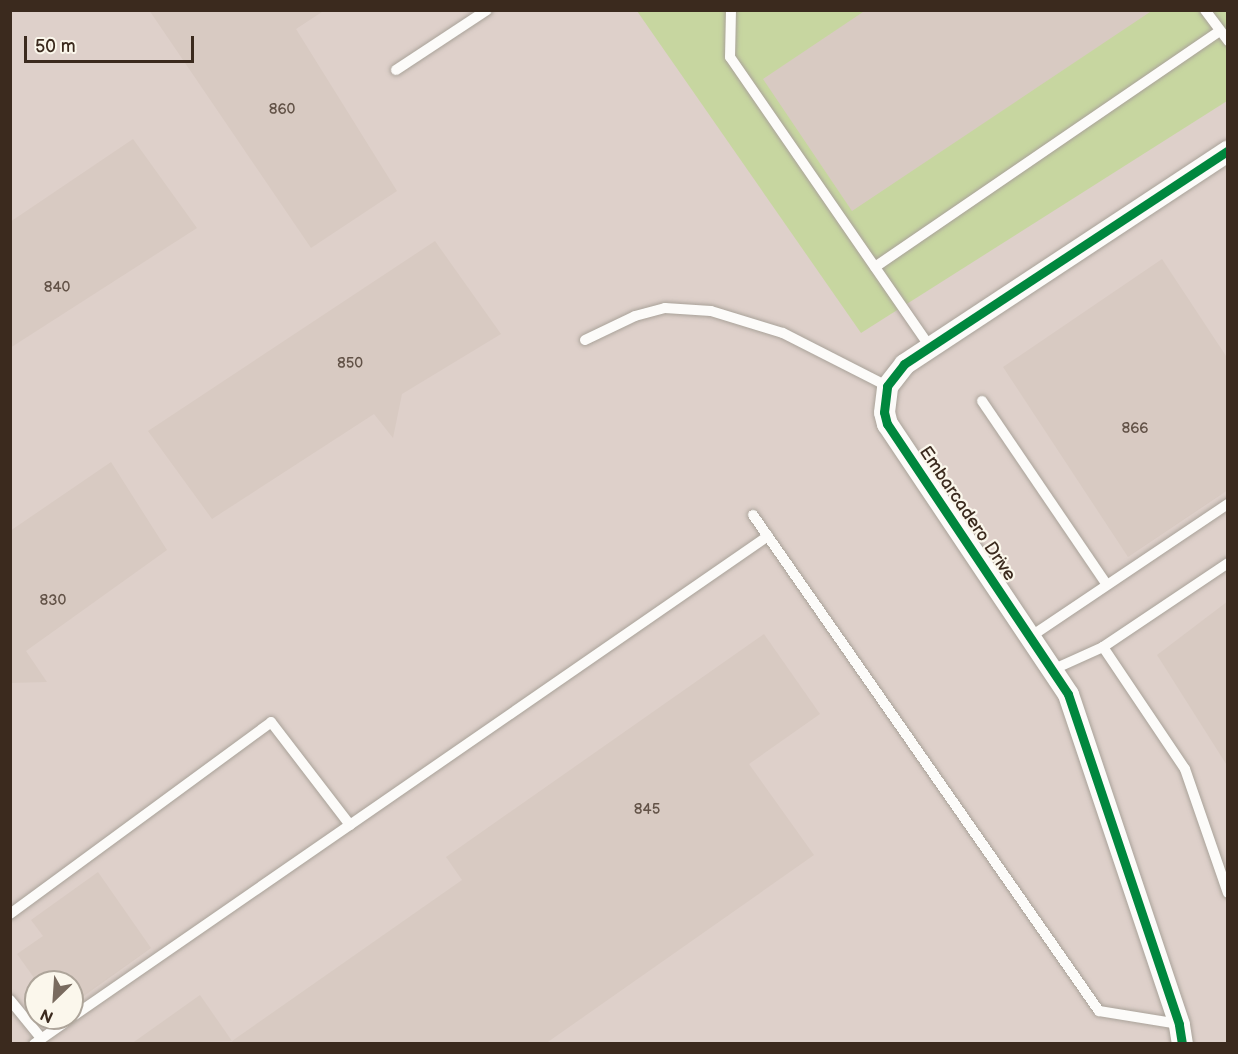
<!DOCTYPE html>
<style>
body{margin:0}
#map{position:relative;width:1238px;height:1054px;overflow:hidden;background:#ede5d8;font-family:"Balsamiq Sans",sans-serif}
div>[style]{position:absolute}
.industrial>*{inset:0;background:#ded0ca}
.green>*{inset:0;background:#c7d6a0}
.building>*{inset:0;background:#d8cac2}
.roads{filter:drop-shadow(0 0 2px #a9a299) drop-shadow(0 0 2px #a9a299)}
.lane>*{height:10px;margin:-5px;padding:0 5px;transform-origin:5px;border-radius:5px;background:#fcfbf9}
.street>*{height:21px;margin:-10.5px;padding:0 10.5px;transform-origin:10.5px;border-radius:10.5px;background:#fcfbf9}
.cycleway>*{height:9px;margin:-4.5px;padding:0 4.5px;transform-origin:4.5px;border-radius:4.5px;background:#00873e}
span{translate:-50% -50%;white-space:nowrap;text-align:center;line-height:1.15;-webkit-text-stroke:4.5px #fbf7ec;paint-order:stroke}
.number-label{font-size:15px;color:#625247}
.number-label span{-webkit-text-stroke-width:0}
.street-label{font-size:18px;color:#3b2a1e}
.frame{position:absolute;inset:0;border:12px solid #3b2a1e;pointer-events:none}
.north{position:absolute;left:24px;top:970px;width:60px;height:60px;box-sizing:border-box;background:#fbf7ec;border:2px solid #aea59a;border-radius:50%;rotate:205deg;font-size:16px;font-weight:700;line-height:24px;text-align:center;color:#3b2a1e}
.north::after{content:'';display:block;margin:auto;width:21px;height:27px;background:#796b5f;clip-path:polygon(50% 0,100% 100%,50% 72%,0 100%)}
.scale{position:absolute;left:24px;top:36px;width:170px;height:27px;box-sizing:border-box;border:3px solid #3b2a1e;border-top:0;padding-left:8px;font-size:18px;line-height:21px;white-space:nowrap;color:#3b2a1e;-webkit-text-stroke:4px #fbf7ec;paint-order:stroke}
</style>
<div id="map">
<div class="industrial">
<i style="clip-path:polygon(evenodd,10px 11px,1227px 11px,1227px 1043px,11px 1043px,10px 11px,36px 982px,72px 982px,72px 1018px,36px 1018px,36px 982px)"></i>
</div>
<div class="green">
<i style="clip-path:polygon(637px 11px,1227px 11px,1227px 101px,861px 333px)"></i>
</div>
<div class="building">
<i style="clip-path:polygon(149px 10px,325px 10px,296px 29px,397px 191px,311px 248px)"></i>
<i style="clip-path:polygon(866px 10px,1153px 10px,852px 211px,763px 79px)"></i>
<i style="clip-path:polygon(133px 139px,197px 228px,10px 348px,10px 222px)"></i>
<i style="clip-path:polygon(435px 241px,501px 334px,402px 394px,393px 438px,374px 414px,212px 519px,148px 431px)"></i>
<i style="clip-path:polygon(1162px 259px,1228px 359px,1228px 490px,1128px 557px,1003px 367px)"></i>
<i style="clip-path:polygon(111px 462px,167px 550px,26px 651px,47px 682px,10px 683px,10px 531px)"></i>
<i style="clip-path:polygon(1228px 601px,1228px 767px,1157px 655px)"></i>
<i style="clip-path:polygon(764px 634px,820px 714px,749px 764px,814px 855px,545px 1044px,234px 1044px,232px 1041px,462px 880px,446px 857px)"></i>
<i style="clip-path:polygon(98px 872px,151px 948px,84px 996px,72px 979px,37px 982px,17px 954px,43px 936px,31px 920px)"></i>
<i style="clip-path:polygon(200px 995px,232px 1041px,131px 1044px)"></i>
</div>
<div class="roads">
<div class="lane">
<i style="left:731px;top:10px;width:47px;rotate:91.2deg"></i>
<i style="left:730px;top:57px;width:352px;rotate:55.4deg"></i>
<i style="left:1205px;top:10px;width:39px;rotate:53deg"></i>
<i style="left:396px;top:70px;width:109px;rotate:-33.4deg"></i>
<i style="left:875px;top:267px;width:418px;rotate:-34.4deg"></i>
<i style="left:585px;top:340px;width:55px;rotate:-25.6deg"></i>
<i style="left:635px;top:316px;width:31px;rotate:-15deg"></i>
<i style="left:665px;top:308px;width:46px;rotate:3.7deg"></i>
<i style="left:711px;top:311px;width:75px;rotate:17deg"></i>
<i style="left:783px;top:333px;width:117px;rotate:27deg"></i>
<i style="left:982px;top:401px;width:222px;rotate:55.8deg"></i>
<i style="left:753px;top:515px;width:605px;rotate:55.1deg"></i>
<i style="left:1099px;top:1011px;width:81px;rotate:9.2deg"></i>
<i style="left:1030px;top:637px;width:239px;rotate:-33.9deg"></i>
<i style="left:1103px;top:647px;width:151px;rotate:-33.9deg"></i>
<i style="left:1052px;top:670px;width:56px;rotate:-24.3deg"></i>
<i style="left:1103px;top:647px;width:147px;rotate:56.1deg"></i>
<i style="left:1185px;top:769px;width:131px;rotate:70.9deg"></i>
<i style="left:10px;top:914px;width:324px;rotate:-36.3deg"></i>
<i style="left:271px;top:722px;width:130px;rotate:52.5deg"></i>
<i style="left:10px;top:1000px;width:49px;rotate:50.8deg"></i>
<i style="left:72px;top:1017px;width:846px;rotate:-34.65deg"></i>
<i style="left:34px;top:1044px;width:45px;rotate:-35.1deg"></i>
</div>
<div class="street">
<i style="left:1182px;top:1044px;width:20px;rotate:-99deg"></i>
<i style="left:1179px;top:1024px;width:348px;rotate:-108.6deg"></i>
<i style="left:1068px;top:694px;width:325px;rotate:-123.8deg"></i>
<i style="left:887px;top:424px;width:12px;rotate:-104deg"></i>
<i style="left:884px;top:412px;width:26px;rotate:-83deg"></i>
<i style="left:887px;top:386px;width:28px;rotate:-52deg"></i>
<i style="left:904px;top:364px;width:388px;rotate:-33.4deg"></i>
</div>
</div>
<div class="cycleway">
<i style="left:1182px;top:1044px;width:20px;rotate:-99deg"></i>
<i style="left:1179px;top:1024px;width:348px;rotate:-108.6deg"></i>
<i style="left:1068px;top:694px;width:325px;rotate:-123.8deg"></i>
<i style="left:887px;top:424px;width:12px;rotate:-104deg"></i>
<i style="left:884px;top:412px;width:26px;rotate:-83deg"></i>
<i style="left:887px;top:386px;width:28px;rotate:-52deg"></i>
<i style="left:904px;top:364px;width:388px;rotate:-33.4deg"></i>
</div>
<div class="number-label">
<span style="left:282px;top:110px">860</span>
<span style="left:57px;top:288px">840</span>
<span style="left:350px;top:364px">850</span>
<span style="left:1135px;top:429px">866</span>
<span style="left:53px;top:601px">830</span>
<span style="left:647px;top:810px">845</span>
</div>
<div class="street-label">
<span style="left:967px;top:514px;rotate:56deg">Embarcadero Drive</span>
</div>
<div class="frame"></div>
<div class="north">N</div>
<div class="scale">50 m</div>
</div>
